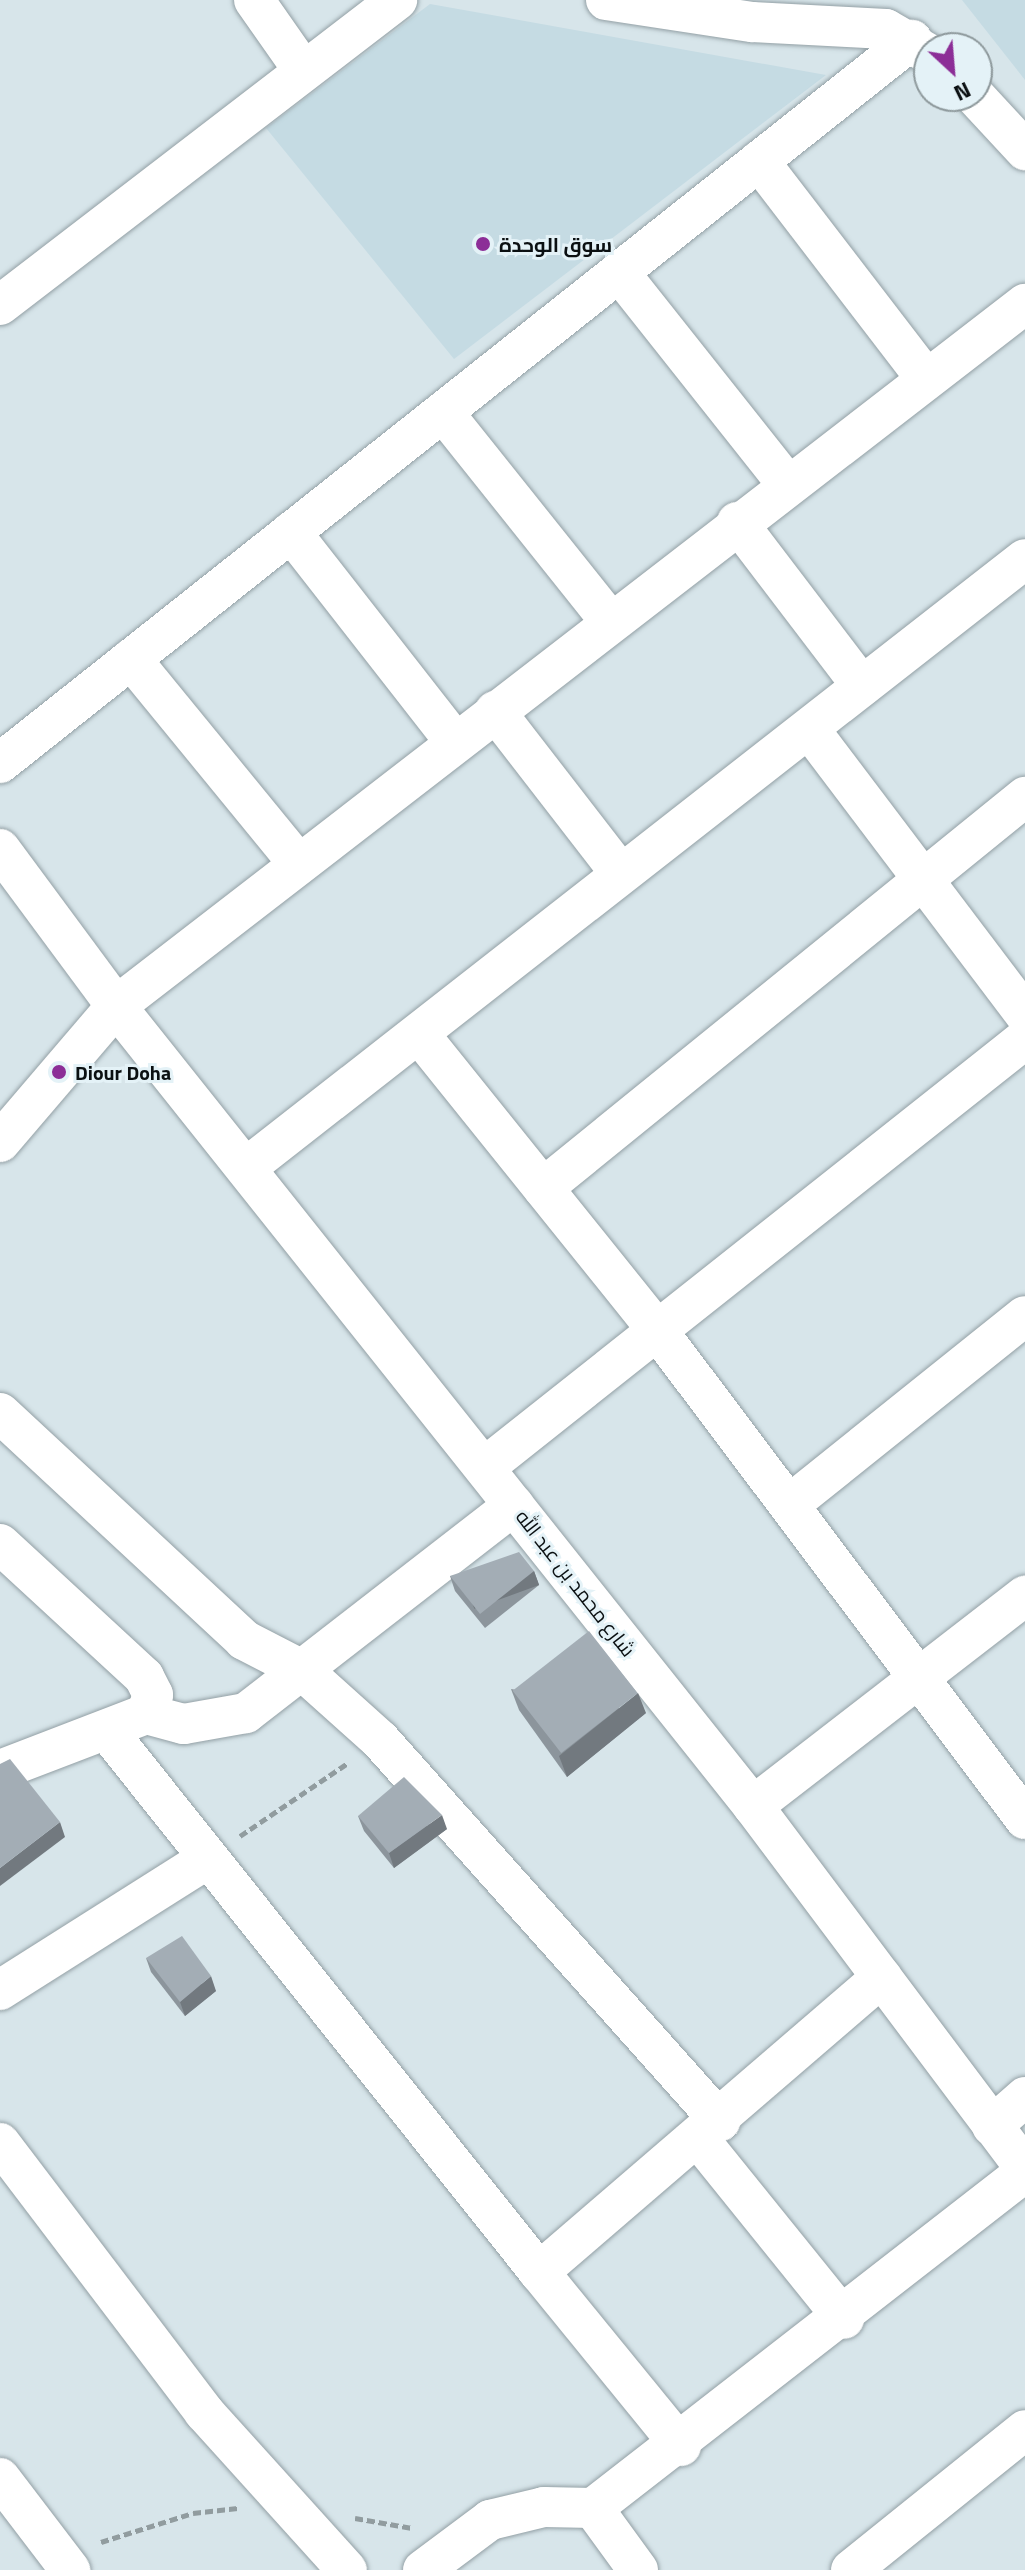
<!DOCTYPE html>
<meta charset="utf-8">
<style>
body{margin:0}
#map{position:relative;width:1025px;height:2570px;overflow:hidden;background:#d7e5ea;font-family:"Titillium Web",Cairo,sans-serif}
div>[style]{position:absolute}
.built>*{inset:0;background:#c5dbe3}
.path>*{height:5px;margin-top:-2.5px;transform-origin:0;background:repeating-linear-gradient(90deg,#919c9f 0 8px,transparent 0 12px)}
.roads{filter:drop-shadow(0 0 2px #93a0a5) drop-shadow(0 0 2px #93a0a5)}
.minor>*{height:40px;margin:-20px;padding:0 20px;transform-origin:20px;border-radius:20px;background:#fff}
.wall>*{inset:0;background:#8c959c}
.shaded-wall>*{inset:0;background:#72797f;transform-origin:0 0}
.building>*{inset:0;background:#a3adb5;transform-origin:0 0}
.dots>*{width:22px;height:22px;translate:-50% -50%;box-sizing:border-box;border:4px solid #e4f2f7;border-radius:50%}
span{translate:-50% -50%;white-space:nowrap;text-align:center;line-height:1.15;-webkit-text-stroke:6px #e4f2f7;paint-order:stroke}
.poi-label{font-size:20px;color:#0b1012;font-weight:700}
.left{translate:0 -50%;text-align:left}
.street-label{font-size:20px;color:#0b1012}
.north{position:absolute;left:913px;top:32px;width:80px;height:80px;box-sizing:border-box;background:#e4f2f7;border:2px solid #8d989b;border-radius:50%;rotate:154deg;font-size:22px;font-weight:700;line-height:32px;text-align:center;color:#0b1012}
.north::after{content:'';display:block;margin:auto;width:28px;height:36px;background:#8c2e97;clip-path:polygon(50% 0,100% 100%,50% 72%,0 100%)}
</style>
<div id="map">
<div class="built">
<i style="clip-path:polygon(962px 0,1025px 0,1025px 80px)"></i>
<i style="clip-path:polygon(430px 4px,826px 75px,454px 359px,266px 128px)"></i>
</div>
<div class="path">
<i style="left:240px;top:1836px;width:130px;rotate:-34.1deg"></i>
<i style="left:355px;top:2518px;width:58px;rotate:10deg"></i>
<i style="left:101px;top:2542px;width:96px;rotate:-17.5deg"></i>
<i style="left:193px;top:2513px;width:45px;rotate:-6.3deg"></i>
</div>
<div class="roads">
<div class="minor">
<i style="left:254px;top:0;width:85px;rotate:55deg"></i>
<i style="left:606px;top:0;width:148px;rotate:8.6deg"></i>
<i style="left:752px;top:22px;width:134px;rotate:3deg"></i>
<i style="left:886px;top:29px;width:50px;rotate:30.2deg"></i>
<i style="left:975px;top:96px;width:74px;rotate:47.2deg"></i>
<i style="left:759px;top:161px;width:275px;rotate:52.5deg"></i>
<i style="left:619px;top:272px;width:270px;rotate:51.6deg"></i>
<i style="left:0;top:305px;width:501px;rotate:-37.53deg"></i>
<i style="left:443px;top:412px;width:268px;rotate:51.4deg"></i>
<i style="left:737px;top:522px;width:206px;rotate:52.7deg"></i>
<i style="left:291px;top:532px;width:266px;rotate:52deg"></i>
<i style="left:131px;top:659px;width:265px;rotate:50.7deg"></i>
<i style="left:495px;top:711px;width:206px;rotate:52.3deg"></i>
<i style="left:810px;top:730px;width:356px;rotate:52.9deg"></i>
<i style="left:0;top:763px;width:1164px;rotate:-38.41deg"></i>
<i style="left:0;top:849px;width:195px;rotate:53.5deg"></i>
<i style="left:116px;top:1006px;width:1023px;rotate:51.47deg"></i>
<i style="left:753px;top:1806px;width:453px;rotate:53.1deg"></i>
<i style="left:420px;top:1035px;width:373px;rotate:51.2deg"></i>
<i style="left:654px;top:1326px;width:617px;rotate:53.04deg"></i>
<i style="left:0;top:1142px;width:179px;rotate:-49.5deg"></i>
<i style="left:116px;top:1006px;width:1149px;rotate:-37.68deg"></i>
<i style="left:247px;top:1167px;width:987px;rotate:-38.01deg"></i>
<i style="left:543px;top:1188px;width:621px;rotate:-39.05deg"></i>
<i style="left:0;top:1413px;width:333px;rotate:42.9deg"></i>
<i style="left:244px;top:1640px;width:65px;rotate:27.3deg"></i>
<i style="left:302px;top:1670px;width:105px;rotate:41.9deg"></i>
<i style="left:380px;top:1740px;width:511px;rotate:48.25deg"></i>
<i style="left:485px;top:1467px;width:689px;rotate:-38.4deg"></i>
<i style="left:789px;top:1505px;width:302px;rotate:-38.7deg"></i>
<i style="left:0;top:1544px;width:196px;rotate:42.7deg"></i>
<i style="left:144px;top:1677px;width:20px;rotate:63deg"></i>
<i style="left:153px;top:1695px;width:20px;rotate:110deg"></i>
<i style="left:146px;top:1714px;width:156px;rotate:159deg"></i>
<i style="left:146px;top:1714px;width:39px;rotate:15deg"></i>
<i style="left:184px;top:1724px;width:63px;rotate:-10.1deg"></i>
<i style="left:246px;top:1713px;width:339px;rotate:-37.8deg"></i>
<i style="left:108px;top:1732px;width:691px;rotate:51.4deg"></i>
<i style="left:753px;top:1806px;width:344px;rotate:-37.7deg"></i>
<i style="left:0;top:1990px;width:245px;rotate:-32.3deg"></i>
<i style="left:992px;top:2126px;width:44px;rotate:-41.3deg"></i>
<i style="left:699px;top:2139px;width:231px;rotate:51.1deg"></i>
<i style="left:0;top:2143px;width:338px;rotate:52.8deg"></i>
<i style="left:204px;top:2412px;width:213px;rotate:47.9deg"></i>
<i style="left:681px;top:2446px;width:225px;rotate:-129.2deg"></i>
<i style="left:539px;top:2272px;width:452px;rotate:-40.7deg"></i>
<i style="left:0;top:2478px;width:116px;rotate:52.7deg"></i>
<i style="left:423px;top:2570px;width:84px;rotate:-36.7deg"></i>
<i style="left:490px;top:2520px;width:56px;rotate:-13.5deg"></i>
<i style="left:544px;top:2507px;width:49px;rotate:1.2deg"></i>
<i style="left:638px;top:2570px;width:77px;rotate:-126deg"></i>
<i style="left:593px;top:2508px;width:547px;rotate:-37.87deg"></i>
<i style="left:851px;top:2570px;width:223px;rotate:-38.8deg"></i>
</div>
</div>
<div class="wall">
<i style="clip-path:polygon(534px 1571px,539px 1585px,485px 1628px,455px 1591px,450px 1576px)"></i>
<i style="clip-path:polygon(511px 1689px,646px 1713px,567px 1777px,519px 1710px)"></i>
<i style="clip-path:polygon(358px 1816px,447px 1829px,394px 1868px,364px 1831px)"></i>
<i style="clip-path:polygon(146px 1958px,216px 1991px,185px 2016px,151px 1972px)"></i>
</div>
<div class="shaded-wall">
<i style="left:534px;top:1571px;width:15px;height:69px;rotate:70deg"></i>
<i style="clip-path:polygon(638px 1693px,646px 1713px,567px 1777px,559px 1756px)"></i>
<i style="clip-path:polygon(442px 1815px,447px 1829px,394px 1868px,389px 1853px)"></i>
<i style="clip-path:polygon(60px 1822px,65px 1837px,0 1886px,0 1868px)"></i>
<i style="clip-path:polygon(211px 1976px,216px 1991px,185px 2016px,180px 2002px)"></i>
</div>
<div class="building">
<i style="clip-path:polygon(519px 1552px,534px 1571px,480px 1614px,450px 1576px)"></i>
<i style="left:589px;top:1631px;width:79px;height:97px;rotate:52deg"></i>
<i style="clip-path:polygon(10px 1759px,60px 1822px,0 1868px,0 1764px)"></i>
<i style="clip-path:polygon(404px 1777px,442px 1815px,389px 1853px,358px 1816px)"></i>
<i style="clip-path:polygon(182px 1936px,211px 1976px,180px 2002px,146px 1958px)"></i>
</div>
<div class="dots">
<i style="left:483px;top:244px;background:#8c2e97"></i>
<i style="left:59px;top:1072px;background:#8c2e97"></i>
</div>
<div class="poi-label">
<span class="left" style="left:499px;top:244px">سوق الوحدة</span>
<span class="left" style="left:75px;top:1072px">Diour Doha</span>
</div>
<div class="street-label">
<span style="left:576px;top:1583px;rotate:52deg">شارع محمد بن عبد الله</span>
</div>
<div class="north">N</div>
</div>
